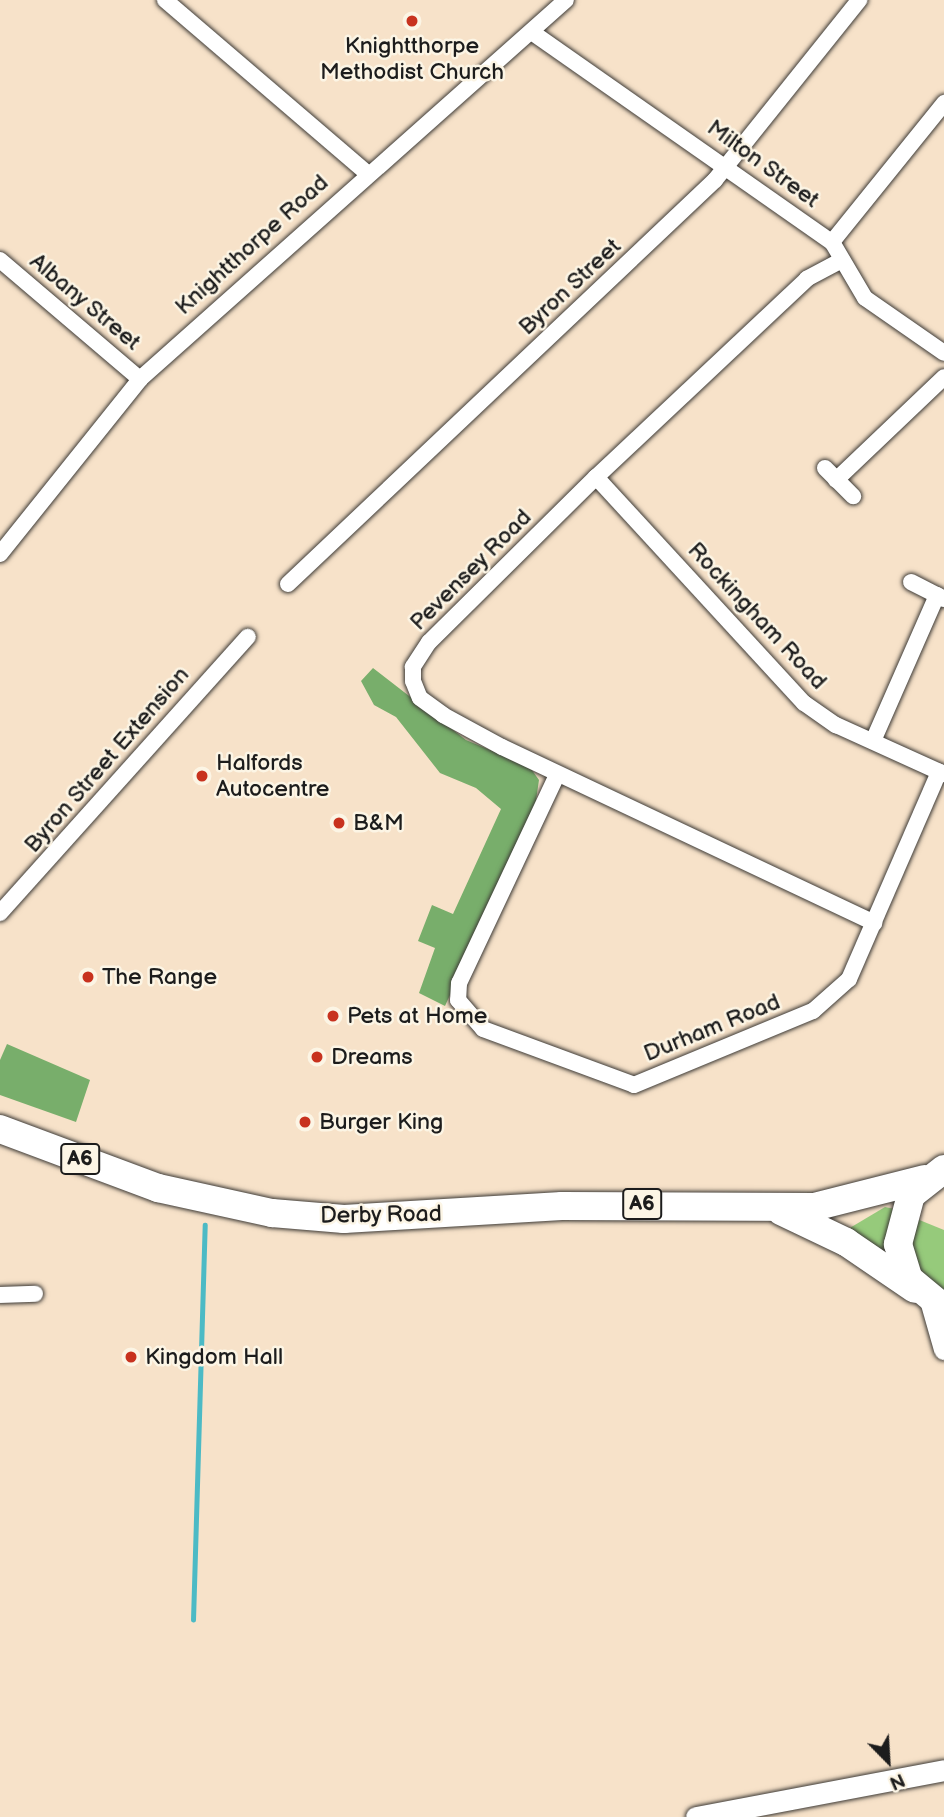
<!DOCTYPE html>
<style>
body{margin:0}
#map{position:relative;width:944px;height:1817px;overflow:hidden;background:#f7e2c9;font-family:"Balsamiq Sans",sans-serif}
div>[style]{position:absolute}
.green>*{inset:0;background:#96ca7b}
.forest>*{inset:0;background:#78ae6b}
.stream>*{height:4.5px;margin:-2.25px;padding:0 2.25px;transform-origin:2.25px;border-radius:2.25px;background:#4cbac5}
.roads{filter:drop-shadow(0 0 2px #3d3a36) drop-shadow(0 0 2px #3d3a36)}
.minor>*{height:16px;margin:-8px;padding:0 8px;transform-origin:8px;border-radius:8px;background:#fff}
.tertiary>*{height:21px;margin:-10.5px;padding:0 10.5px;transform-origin:10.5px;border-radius:10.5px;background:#fff}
.trunk>*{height:28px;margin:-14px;padding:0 14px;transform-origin:14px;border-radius:14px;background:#fff}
.dots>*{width:19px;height:19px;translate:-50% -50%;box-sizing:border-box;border:4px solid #fcf5e5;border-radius:50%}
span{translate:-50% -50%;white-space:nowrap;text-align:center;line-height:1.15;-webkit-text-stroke:5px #fcf5e5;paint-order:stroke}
.shield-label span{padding:2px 5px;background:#fcf5e5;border:2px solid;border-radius:5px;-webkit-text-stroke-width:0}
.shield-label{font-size:21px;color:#1c1c1c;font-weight:700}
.poi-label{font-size:23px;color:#1c1c1c}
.left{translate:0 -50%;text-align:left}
.street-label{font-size:23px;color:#1c1c1c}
.north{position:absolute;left:853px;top:1726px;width:70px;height:70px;-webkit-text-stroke:5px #fcf5e5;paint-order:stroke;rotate:156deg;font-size:19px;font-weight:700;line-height:28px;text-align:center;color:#1c1c1c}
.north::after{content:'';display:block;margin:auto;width:24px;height:32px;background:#1c1c1c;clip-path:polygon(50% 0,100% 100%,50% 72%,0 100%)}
</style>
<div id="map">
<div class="green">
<i style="clip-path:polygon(885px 1207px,895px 1209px,892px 1259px,843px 1232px)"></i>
<i style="clip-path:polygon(912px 1217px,944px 1230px,944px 1301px,912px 1258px)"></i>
</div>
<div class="forest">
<i style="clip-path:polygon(373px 668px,466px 740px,529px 766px,539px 780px,535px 807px,445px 1006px,419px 993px,435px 948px,418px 941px,432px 905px,453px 914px,501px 809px,476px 788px,440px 773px,396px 717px,374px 705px,361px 681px)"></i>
<i style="clip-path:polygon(7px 1044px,90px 1080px,76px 1122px,0 1095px,0 1060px)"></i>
</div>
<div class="stream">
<i style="left:193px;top:1620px;width:395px;rotate:-88.3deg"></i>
</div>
<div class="roads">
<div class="minor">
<i style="left:165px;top:0;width:265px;rotate:40.6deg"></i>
<i style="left:533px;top:33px;width:365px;rotate:35deg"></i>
<i style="left:832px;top:242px;width:65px;rotate:59.5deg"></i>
<i style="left:865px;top:298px;width:96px;rotate:34.8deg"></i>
<i style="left:832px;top:242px;width:179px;rotate:-51.1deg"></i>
<i style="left:0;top:260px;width:184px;rotate:40.4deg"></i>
<i style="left:842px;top:260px;width:40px;rotate:152deg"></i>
<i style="left:807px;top:279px;width:289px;rotate:136.8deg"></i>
<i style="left:596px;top:477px;width:235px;rotate:135.3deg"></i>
<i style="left:429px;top:642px;width:30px;rotate:123deg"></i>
<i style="left:413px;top:667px;width:14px;rotate:90deg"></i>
<i style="left:413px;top:681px;width:18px;rotate:68deg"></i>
<i style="left:420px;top:698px;width:29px;rotate:36deg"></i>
<i style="left:443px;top:715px;width:67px;rotate:28.5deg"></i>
<i style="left:502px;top:747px;width:412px;rotate:25.3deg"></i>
<i style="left:825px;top:468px;width:40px;rotate:45deg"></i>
<i style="left:596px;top:477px;width:307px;rotate:47.4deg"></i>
<i style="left:804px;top:703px;width:39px;rotate:35deg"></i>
<i style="left:836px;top:725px;width:119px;rotate:24.4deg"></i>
<i style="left:836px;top:480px;width:149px;rotate:-43.6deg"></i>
<i style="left:0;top:554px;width:224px;rotate:-51.3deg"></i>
<i style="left:140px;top:379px;width:570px;rotate:-41.66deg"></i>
<i style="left:911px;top:582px;width:29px;rotate:27deg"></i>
<i style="left:288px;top:584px;width:588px;rotate:-43.41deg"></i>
<i style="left:715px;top:180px;width:231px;rotate:-51.3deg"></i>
<i style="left:873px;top:741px;width:159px;rotate:-66.3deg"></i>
<i style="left:937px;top:595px;width:8px;rotate:30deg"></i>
<i style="left:557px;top:775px;width:230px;rotate:115.2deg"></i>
<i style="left:459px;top:983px;width:17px;rotate:93deg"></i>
<i style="left:458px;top:1000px;width:38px;rotate:49deg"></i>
<i style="left:483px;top:1029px;width:161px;rotate:20.3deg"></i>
<i style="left:634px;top:1085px;width:194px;rotate:-22.5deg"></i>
<i style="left:813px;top:1011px;width:48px;rotate:-41.6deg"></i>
<i style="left:849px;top:979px;width:226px;rotate:-66.5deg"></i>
<i style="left:0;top:913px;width:371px;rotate:-48.1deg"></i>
<i style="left:0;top:1295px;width:35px;rotate:-2deg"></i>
</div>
<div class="tertiary">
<i style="left:930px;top:1300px;width:51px;rotate:74.1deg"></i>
<i style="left:696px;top:1817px;width:252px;rotate:-10.7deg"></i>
</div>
<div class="trunk">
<i style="left:0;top:1129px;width:169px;rotate:20.5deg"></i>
<i style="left:158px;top:1188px;width:117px;rotate:12.4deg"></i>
<i style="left:272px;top:1213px;width:72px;rotate:4.8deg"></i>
<i style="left:344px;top:1219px;width:218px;rotate:-3.4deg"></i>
<i style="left:562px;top:1206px;width:252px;rotate:0.2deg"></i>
<i style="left:814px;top:1207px;width:114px;rotate:-14.2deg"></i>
<i style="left:944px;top:1169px;width:42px;rotate:141.8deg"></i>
<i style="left:911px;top:1195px;width:51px;rotate:104.9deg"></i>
<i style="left:898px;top:1244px;width:37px;rotate:73deg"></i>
<i style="left:909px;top:1279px;width:45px;rotate:39.6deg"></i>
<i style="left:781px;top:1211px;width:72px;rotate:25.5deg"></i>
<i style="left:846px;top:1242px;width:83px;rotate:34.3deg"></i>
</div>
</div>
<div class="dots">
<i style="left:412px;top:21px;background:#c8321e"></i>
<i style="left:202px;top:776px;background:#c8321e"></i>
<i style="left:339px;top:823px;background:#c8321e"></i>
<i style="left:88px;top:977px;background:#c8321e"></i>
<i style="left:333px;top:1016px;background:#c8321e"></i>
<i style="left:317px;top:1057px;background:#c8321e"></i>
<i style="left:305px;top:1122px;background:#c8321e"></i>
<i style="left:131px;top:1357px;background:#c8321e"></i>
</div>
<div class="shield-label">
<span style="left:80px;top:1159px">A6</span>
<span style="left:642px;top:1204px">A6</span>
</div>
<div class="poi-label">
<span style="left:412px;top:59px">Knightthorpe<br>Methodist Church</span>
<span class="left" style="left:216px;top:776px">Halfords<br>Autocentre</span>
<span class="left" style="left:353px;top:823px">B&amp;M</span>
<span class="left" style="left:102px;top:977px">The Range</span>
<span class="left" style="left:347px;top:1016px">Pets at Home</span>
<span class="left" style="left:331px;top:1057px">Dreams</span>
<span class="left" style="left:319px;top:1122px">Burger King</span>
<span class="left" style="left:145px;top:1357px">Kingdom Hall</span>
</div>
<div class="street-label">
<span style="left:763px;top:164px;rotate:36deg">Milton Street</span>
<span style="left:252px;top:245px;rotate:-42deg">Knightthorpe Road</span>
<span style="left:570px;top:287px;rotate:-43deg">Byron Street</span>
<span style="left:85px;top:302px;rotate:40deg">Albany Street</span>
<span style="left:471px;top:570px;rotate:-45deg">Pevensey Road</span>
<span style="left:757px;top:616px;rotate:47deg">Rockingham Road</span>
<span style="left:107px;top:760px;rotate:-49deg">Byron Street Extension</span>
<span style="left:712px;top:1028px;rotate:-22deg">Durham Road</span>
<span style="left:381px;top:1215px;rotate:-1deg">Derby Road</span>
</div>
<div class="north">N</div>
</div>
